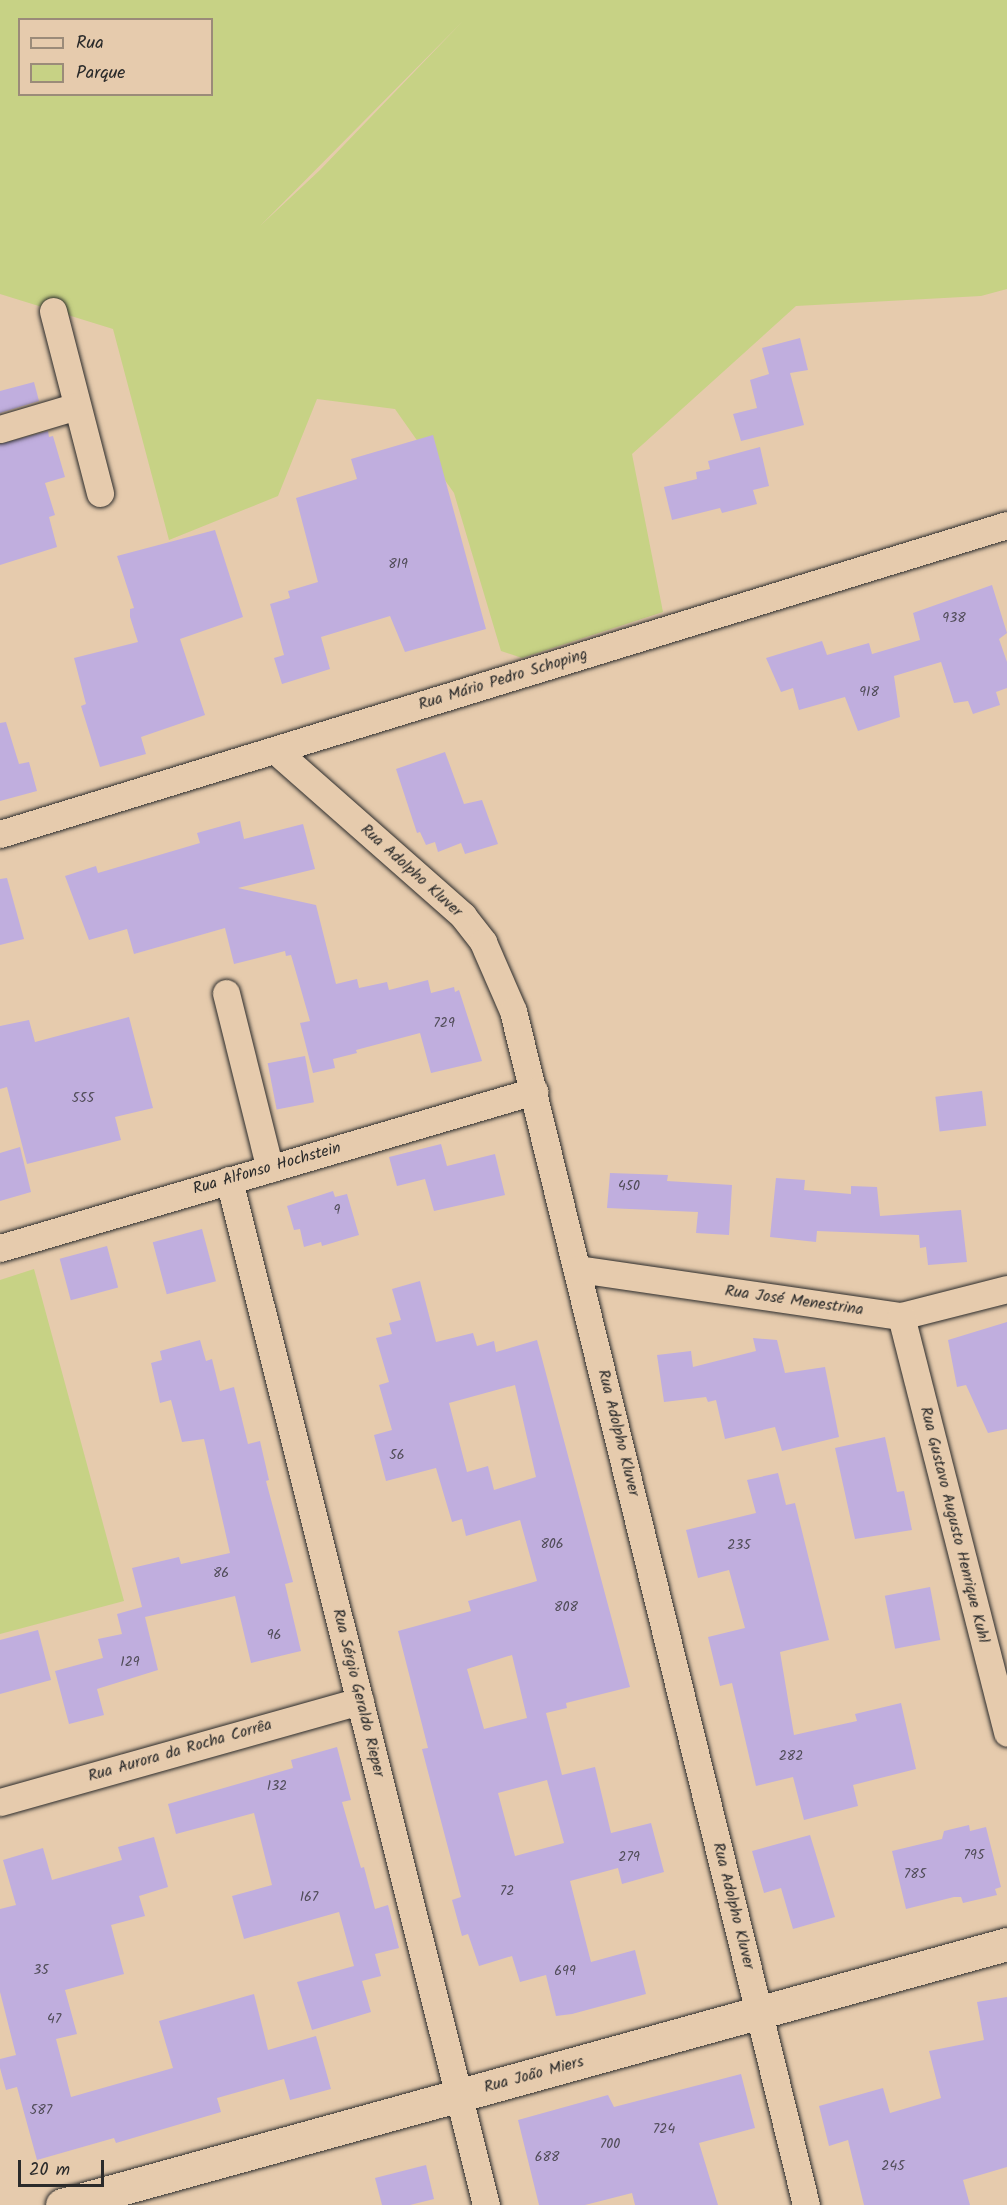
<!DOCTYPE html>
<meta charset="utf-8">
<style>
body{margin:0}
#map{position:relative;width:1007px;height:2205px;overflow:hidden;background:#e6cbad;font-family:Kalam,sans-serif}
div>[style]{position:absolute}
.green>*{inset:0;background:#c7d285}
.building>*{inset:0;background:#c0aede;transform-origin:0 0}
.roads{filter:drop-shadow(0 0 2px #2b2b2b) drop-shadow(0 0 2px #2b2b2b)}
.minor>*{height:27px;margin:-13.5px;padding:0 13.5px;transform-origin:13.5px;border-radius:13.5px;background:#e6cbad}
.tertiary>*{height:33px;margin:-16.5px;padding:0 16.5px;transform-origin:16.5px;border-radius:16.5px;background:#e6cbad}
span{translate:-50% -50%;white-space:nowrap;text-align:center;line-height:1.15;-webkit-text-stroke:4.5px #e6cbad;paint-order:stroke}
.number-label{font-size:14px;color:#504c58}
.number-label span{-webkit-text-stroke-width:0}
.street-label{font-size:16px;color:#2b2b2b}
.legend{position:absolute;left:18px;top:18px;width:195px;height:78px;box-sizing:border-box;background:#e6cbad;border:2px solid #9b8b79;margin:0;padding:8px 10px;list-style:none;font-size:18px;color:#2b2b2b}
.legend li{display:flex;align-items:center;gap:12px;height:30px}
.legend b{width:30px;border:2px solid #9b8b79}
.scale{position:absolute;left:18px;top:2160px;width:86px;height:27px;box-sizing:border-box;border:3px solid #2b2b2b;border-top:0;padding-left:8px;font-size:18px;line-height:21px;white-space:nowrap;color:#2b2b2b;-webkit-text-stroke:4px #e6cbad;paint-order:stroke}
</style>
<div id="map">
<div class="green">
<i style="clip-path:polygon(evenodd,0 0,1007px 0,1007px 289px,981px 296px,796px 306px,632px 454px,663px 612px,522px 658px,501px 651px,454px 493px,395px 409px,317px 399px,278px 496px,169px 540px,113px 329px,0 294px,0 0,20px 20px,212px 20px,212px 94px,20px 94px,20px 20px,0 0,463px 21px,320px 170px,260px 226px,463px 21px)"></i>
<i style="clip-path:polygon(34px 1269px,124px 1601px,0 1634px,0 1280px)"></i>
</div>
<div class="building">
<i style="clip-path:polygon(800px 338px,808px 370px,790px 373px,804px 425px,741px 441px,733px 414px,757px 408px,750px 380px,769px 374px,762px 348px)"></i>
<i style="clip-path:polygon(34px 382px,39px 401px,0 413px,0 391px)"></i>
<i style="clip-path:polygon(48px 431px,49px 437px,53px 436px,65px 477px,45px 483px,55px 515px,49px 517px,57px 547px,0 565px,0 444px)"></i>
<i style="clip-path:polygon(433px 435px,486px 629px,405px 652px,390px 616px,321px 637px,330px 669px,282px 684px,274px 658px,284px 655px,270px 604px,290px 598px,288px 591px,318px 582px,296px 498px,357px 479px,351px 459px)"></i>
<i style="clip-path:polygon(760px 447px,769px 486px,753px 490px,757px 504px,722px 513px,720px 508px,672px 520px,664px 487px,697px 479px,696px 472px,710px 469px,708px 461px)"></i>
<i style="clip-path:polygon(215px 530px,243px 617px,180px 639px,205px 715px,141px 737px,146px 754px,100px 767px,81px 706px,86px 704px,74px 658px,138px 642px,130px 617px,130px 609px,134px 608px,117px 556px)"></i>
<i style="clip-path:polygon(992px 585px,1007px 633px,999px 639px,1007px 662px,1007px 688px,996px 692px,1000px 705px,973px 714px,968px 701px,954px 703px,941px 662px,894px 676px,900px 717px,858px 731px,845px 697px,799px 710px,793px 688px,781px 692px,766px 658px,822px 641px,827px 655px,869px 643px,872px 654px,920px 640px,913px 613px)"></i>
<i style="clip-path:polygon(6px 722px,19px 764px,29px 762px,37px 791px,0 801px,0 723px)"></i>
<i style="clip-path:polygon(445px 752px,464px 804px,482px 800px,498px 844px,465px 854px,461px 843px,438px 852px,435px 842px,426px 845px,420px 832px,417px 833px,396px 769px)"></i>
<i style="clip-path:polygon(240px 821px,244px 839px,303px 824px,315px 869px,238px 888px,316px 905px,336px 984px,357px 979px,359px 988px,387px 982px,389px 990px,428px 980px,431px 993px,454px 987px,455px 992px,459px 990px,482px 1061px,431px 1073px,420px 1033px,356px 1050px,357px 1053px,333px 1059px,335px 1068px,313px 1073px,300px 1023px,310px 1021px,291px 955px,286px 956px,285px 951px,234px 964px,225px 928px,134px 954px,127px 929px,89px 940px,65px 876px,96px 866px,98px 873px,200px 843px,197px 833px)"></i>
<i style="clip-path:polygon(7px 878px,24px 939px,0 945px,0 879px)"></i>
<i style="clip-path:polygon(129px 1017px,153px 1108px,115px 1117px,121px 1140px,27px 1164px,7px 1087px,0 1089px,0 1026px,29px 1020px,35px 1042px)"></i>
<i style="left:305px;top:1056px;width:47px;height:38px;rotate:79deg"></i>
<i style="left:982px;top:1091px;width:35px;height:47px;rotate:83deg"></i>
<i style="clip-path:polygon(441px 1144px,447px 1166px,495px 1154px,505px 1195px,434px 1211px,425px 1179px,397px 1186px,389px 1157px)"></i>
<i style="clip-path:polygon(20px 1147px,31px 1192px,0 1201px,0 1153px)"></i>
<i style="clip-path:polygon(610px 1173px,668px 1175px,667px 1181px,732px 1185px,729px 1235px,696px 1233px,698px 1212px,607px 1208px)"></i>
<i style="clip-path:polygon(776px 1178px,805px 1180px,804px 1190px,851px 1194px,851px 1186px,877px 1187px,880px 1216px,961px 1210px,967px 1262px,928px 1265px,926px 1247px,920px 1248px,919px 1235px,817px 1231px,816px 1242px,770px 1237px)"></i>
<i style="clip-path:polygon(333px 1191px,335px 1197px,347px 1194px,359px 1235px,322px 1246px,321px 1242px,304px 1247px,300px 1229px,294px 1230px,287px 1206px)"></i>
<i style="left:202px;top:1229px;width:54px;height:51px;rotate:75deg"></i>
<i style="left:107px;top:1246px;width:43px;height:49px;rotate:75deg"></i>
<i style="clip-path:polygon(evenodd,420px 1281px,436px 1342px,473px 1333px,477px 1346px,494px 1341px,496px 1352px,537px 1340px,630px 1687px,566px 1703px,567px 1708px,546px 1713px,562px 1775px,595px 1767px,611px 1833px,651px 1823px,664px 1872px,622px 1884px,618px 1868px,570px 1881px,591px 1962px,635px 1950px,646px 1994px,572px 2014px,556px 2016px,546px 1975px,520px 1982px,512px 1956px,479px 1966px,468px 1934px,462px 1936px,452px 1900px,461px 1897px,422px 1749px,428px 1748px,398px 1631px,471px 1611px,468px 1601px,537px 1581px,520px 1520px,466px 1536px,462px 1519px,452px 1522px,436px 1468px,386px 1481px,374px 1435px,392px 1430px,379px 1385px,389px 1382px,376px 1338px,392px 1334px,389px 1323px,401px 1320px,392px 1289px,420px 1281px,515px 1385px,536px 1477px,494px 1490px,488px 1466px,467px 1472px,449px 1403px,515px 1385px,420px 1281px,512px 1655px,527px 1718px,484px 1729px,467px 1669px,512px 1655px,420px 1281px,547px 1780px,564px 1843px,515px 1856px,498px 1793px,547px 1780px)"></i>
<i style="clip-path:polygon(1007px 1322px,1007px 1429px,988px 1433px,966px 1385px,957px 1387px,948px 1340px)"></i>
<i style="clip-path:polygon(753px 1338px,777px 1340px,785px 1373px,825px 1367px,839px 1437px,782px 1451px,775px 1427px,725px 1439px,716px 1400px,708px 1402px,706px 1397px,664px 1402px,657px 1355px,691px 1351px,693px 1367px,756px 1351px)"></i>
<i style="clip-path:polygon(200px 1340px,206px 1361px,212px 1359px,220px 1391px,234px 1387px,248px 1444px,260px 1441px,269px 1480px,266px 1481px,293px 1582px,285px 1584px,301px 1651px,251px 1663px,235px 1596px,145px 1617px,158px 1670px,97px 1689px,104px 1715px,69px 1724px,55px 1671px,103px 1658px,98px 1639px,122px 1634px,117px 1614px,142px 1607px,132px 1568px,179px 1557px,181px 1564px,230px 1553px,204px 1439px,182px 1442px,171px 1400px,160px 1403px,151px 1363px,162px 1360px,160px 1351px)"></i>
<i style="clip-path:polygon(885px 1437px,897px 1492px,904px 1491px,912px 1530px,855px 1539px,835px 1448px)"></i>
<i style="clip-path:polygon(778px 1473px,786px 1505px,795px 1503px,829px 1640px,780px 1652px,794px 1735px,857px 1721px,855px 1714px,901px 1703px,916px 1769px,853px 1785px,858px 1806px,804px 1820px,793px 1777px,756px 1786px,732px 1683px,720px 1686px,708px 1637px,745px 1628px,729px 1570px,698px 1578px,686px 1530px,756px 1513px,747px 1480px)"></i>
<i style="left:930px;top:1587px;width:54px;height:46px;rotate:79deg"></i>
<i style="clip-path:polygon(38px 1630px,51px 1680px,0 1694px,0 1640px)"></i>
<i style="clip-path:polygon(337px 1747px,351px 1800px,342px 1802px,361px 1868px,364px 1867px,375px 1909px,388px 1905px,399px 1948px,375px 1954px,381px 1976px,362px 1981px,371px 2012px,312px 2030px,297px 1982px,354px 1966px,339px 1912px,244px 1939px,232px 1896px,272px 1885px,254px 1813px,176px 1834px,168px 1804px,293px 1768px,291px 1760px)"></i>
<i style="clip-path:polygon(969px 1825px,970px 1831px,986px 1827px,1001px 1887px,995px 1889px,997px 1895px,963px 1903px,961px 1897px,954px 1897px,906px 1909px,892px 1851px,942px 1839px,944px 1831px)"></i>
<i style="clip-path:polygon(810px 1835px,835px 1917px,793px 1929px,781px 1888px,764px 1893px,752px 1851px)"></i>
<i style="clip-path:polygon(154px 1837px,168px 1887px,139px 1896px,145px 1916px,111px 1925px,124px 1974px,65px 1990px,77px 2034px,56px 2039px,71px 2097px,173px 2068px,159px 2021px,254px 1994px,268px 2050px,316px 2036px,331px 2089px,290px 2100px,284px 2079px,217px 2098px,221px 2112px,116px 2143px,114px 2138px,37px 2160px,17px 2087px,6px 2090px,0 2068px,0 2059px,16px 2055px,0 1992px,0 1909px,16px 1905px,3px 1860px,43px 1848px,52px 1880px,122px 1860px,118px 1847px)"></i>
<i style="clip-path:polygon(1007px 1997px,1007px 2167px,963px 2180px,970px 2205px,864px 2205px,848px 2140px,829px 2146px,819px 2106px,883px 2088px,890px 2113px,941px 2098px,929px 2051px,984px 2040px,977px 2002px)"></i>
<i style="clip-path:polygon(741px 2074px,755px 2128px,699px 2143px,718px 2205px,635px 2205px,632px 2193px,585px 2205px,539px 2205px,518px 2120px,608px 2095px,614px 2107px)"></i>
<i style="clip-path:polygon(426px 2165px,434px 2199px,410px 2205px,382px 2205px,375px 2178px)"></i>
</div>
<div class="roads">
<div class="minor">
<i style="left:53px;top:311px;width:188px;rotate:75.5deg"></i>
<i style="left:0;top:429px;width:80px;rotate:-16.6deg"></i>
<i style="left:275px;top:750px;width:251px;rotate:41.4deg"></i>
<i style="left:463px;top:916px;width:33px;rotate:52deg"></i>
<i style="left:483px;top:942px;width:75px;rotate:66.5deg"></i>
<i style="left:513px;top:1011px;width:1229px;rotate:76.21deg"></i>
<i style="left:0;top:834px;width:1053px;rotate:-17.06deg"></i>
<i style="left:226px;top:993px;width:181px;rotate:76deg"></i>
<i style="left:229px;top:1180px;width:1057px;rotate:75.92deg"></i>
<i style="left:0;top:1248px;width:557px;rotate:-16.38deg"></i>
<i style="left:578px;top:1269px;width:326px;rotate:8.3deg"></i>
<i style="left:901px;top:1316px;width:109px;rotate:-14.3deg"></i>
<i style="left:901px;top:1316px;width:430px;rotate:75.7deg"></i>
<i style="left:0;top:1802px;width:374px;rotate:-15.7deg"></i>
</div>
<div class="tertiary">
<i style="left:62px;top:2205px;width:980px;rotate:-15.44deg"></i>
</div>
</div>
<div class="number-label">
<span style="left:398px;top:564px">819</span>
<span style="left:954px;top:618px">938</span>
<span style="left:869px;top:692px">918</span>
<span style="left:444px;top:1023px">729</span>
<span style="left:83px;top:1098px">555</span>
<span style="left:629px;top:1186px">450</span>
<span style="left:337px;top:1210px">9</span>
<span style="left:397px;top:1455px">56</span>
<span style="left:552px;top:1544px">806</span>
<span style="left:739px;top:1545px">235</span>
<span style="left:221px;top:1573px">86</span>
<span style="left:566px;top:1607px">808</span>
<span style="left:274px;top:1635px">96</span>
<span style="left:130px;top:1662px">129</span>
<span style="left:791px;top:1756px">282</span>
<span style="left:277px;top:1786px">132</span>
<span style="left:974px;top:1855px">795</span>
<span style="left:629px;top:1857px">279</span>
<span style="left:915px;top:1874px">785</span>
<span style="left:507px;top:1891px">72</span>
<span style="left:309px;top:1897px">167</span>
<span style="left:41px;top:1970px">35</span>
<span style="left:565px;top:1971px">699</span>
<span style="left:54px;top:2019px">47</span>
<span style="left:41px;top:2110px">587</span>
<span style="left:664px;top:2129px">724</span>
<span style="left:610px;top:2144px">700</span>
<span style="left:547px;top:2157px">688</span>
<span style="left:893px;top:2166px">245</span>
</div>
<div class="street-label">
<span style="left:503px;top:680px;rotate:-17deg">Rua Mário Pedro Schoping</span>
<span style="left:411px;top:871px;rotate:42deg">Rua Adolpho Kluver</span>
<span style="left:267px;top:1169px;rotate:-16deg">Rua Alfonso Hochstein</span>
<span style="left:794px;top:1301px;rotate:8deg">Rua José Menestrina</span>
<span style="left:618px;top:1433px;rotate:76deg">Rua Adolpho Kluver</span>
<span style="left:954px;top:1525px;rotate:76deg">Rua Gustavo Augusto Henrique Kuhl</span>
<span style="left:358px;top:1693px;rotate:76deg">Rua Sérgio Geraldo Rieper</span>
<span style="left:180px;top:1751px;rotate:-16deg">Rua Aurora da Rocha Corrêa</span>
<span style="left:733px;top:1906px;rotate:76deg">Rua Adolpho Kluver</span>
<span style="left:534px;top:2075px;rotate:-15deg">Rua João Miers</span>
</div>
<ul class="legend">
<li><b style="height:8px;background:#e6cbad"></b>Rua</li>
<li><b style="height:16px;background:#c7d285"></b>Parque</li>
</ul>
<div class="scale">20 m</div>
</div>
